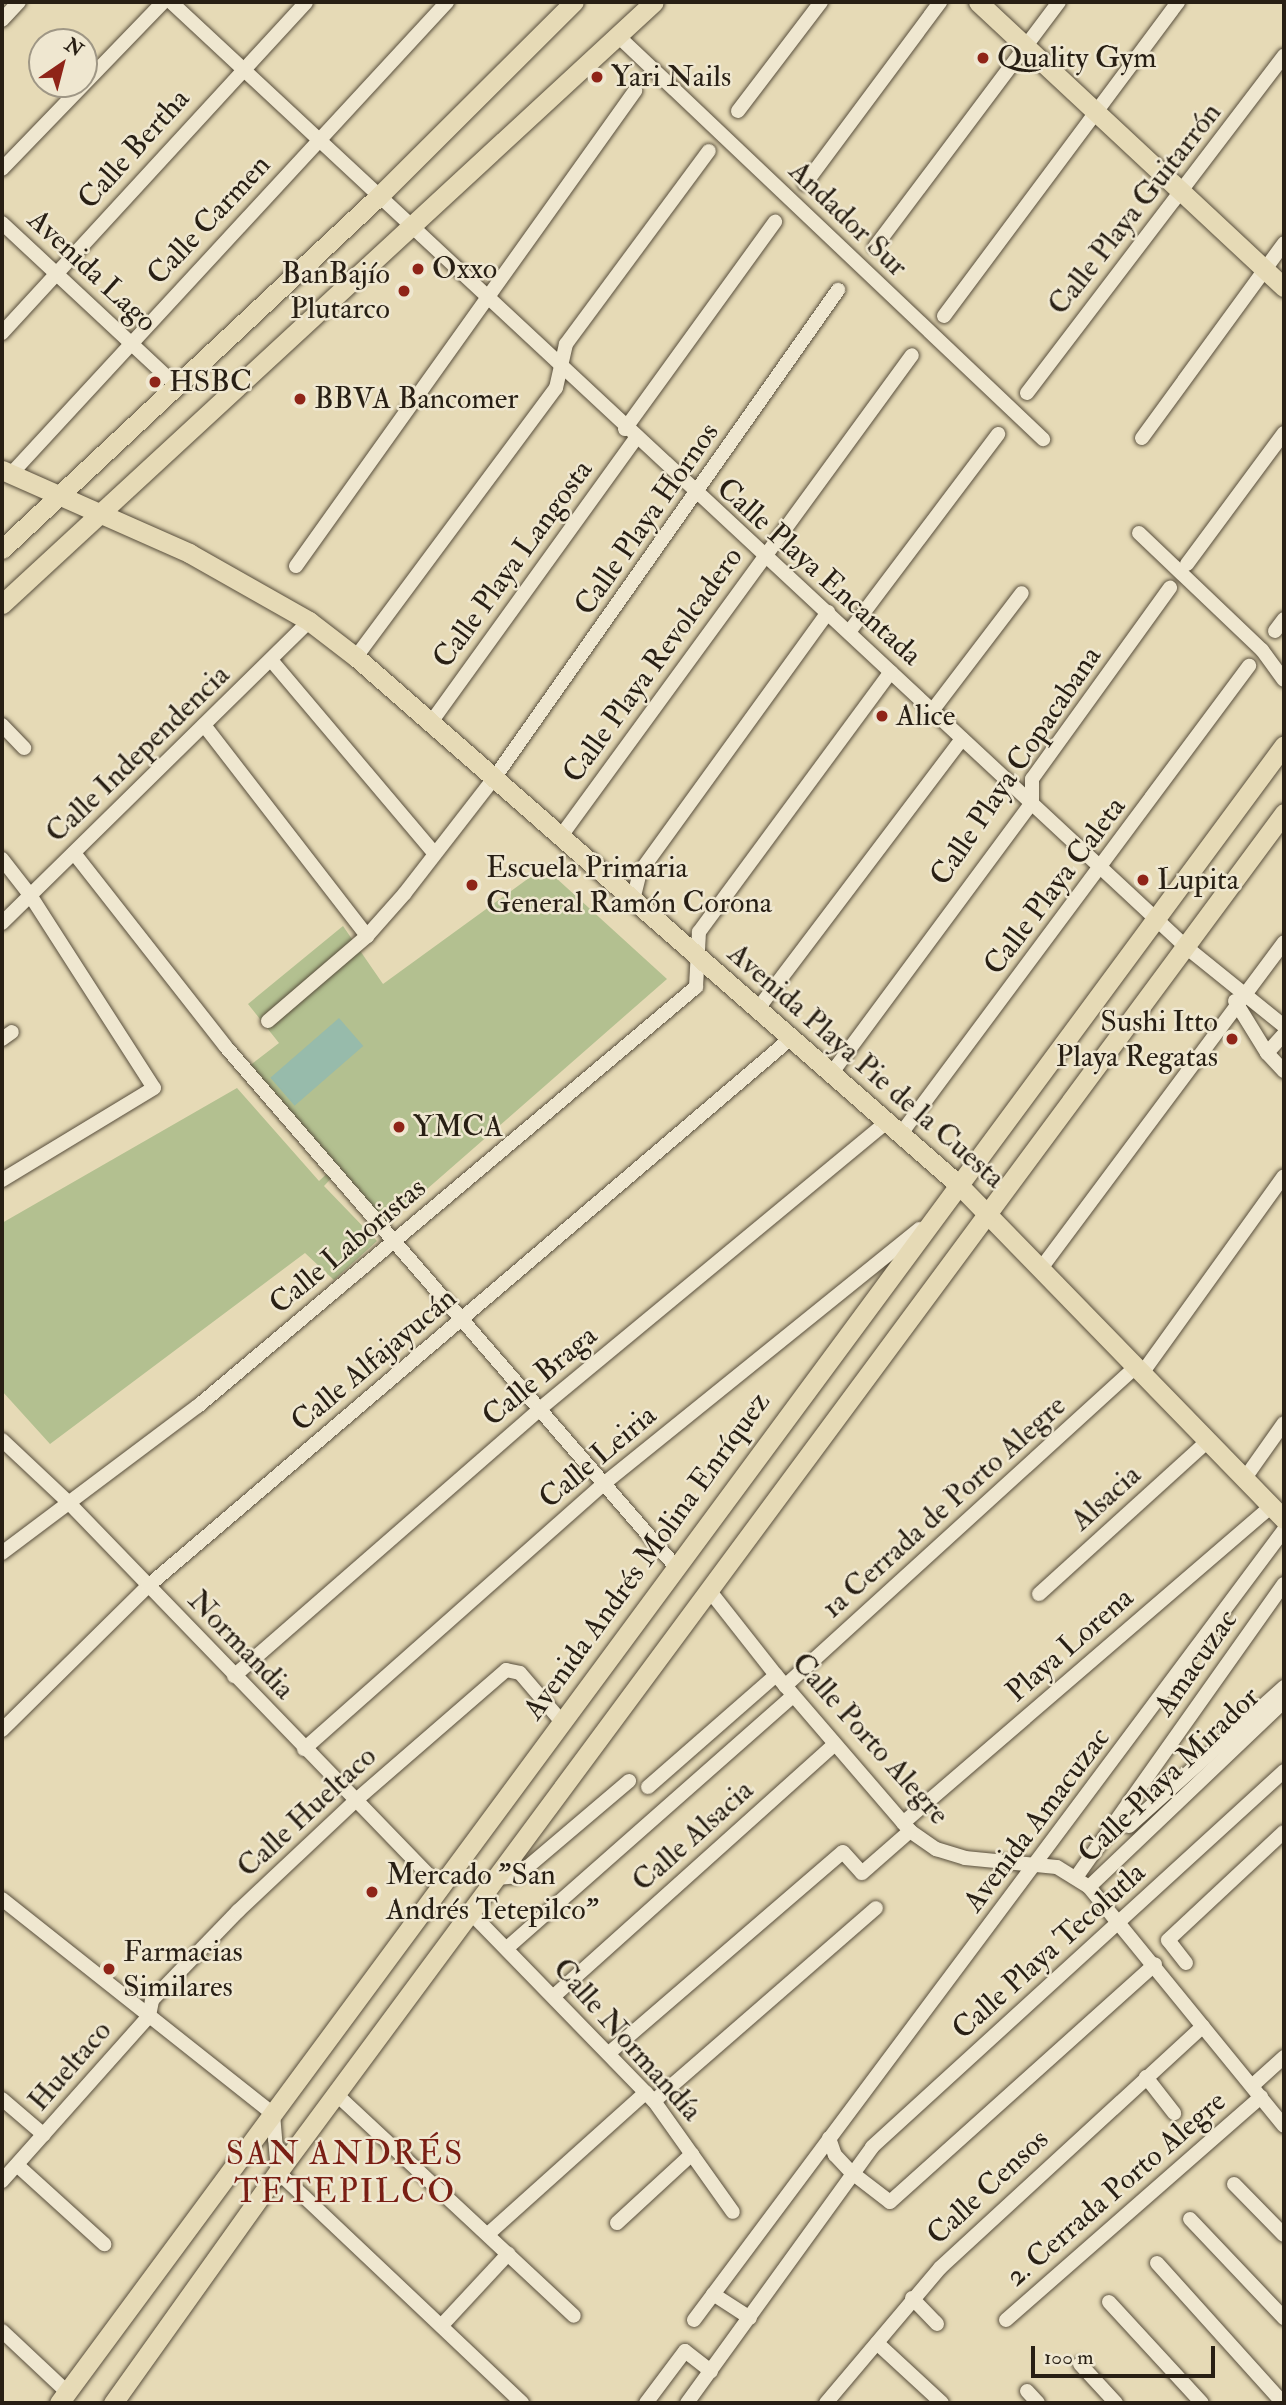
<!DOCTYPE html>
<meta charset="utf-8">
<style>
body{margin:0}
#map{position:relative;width:1286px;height:2405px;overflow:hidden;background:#e6dab6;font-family:"IM FELL Double Pica",serif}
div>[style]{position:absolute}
.green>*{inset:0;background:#b3c090}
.water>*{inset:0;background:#97bbab;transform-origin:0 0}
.roads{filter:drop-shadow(0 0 2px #584e3c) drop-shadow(0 0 2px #584e3c)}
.minor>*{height:14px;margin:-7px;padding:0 7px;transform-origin:7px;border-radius:7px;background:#efe7d0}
.major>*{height:19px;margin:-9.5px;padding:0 9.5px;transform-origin:9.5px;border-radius:9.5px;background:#e6dab6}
.dots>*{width:19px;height:19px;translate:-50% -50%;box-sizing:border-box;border:4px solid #efe7d0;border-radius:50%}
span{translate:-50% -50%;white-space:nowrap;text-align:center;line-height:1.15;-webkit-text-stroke:5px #efe7d0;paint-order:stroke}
.poi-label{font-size:30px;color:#281f14}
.left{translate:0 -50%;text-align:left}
.right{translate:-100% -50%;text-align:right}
.street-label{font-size:30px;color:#281f14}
.quarter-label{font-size:33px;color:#7a1f14;letter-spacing:2px}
.frame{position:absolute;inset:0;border:4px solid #281f14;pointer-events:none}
.north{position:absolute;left:28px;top:28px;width:70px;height:70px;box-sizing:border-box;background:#efe7d0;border:2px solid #9f9785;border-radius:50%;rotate:35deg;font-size:19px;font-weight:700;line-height:28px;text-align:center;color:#281f14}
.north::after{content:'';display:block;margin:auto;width:24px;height:32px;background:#8f2418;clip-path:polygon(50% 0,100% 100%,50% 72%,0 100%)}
.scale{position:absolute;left:1031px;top:2346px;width:184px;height:32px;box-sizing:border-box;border:4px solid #281f14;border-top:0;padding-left:9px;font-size:21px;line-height:24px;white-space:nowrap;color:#281f14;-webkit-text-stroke:5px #efe7d0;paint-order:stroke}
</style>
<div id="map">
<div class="green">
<i style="clip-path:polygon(544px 867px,667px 979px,387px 1224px,339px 1170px,324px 1186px,377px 1241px,334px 1280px,305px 1253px,50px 1444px,2px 1391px,2px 1223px,237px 1088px,319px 1181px,334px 1167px,248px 1067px,279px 1043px,248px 1004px,343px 926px,383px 984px)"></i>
</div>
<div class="water">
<i style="left:339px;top:1018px;width:37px;height:91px;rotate:49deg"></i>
</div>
<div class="roads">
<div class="minor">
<i style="left:171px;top:2px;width:1387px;rotate:42.95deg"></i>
<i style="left:1186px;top:947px;width:126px;rotate:38.9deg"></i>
<i style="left:2px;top:20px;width:25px;rotate:-47deg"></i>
<i style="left:618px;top:36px;width:586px;rotate:43.48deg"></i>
<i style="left:738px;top:111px;width:137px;rotate:-52.7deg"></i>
<i style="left:2px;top:169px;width:232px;rotate:-46deg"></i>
<i style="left:805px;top:184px;width:227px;rotate:-53.4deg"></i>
<i style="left:2px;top:223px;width:239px;rotate:43deg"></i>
<i style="left:875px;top:247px;width:306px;rotate:-53.1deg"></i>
<i style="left:944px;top:316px;width:392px;rotate:-53.3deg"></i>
<i style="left:2px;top:333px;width:449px;rotate:-47.4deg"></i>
<i style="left:1027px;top:393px;width:424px;rotate:-52.7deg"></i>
<i style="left:625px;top:429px;width:256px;rotate:-54.1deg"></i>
<i style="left:1142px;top:438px;width:241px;rotate:-53.9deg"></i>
<i style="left:11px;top:474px;width:643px;rotate:-47.27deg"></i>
<i style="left:1139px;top:533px;width:170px;rotate:43.6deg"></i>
<i style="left:1262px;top:650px;width:37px;rotate:54deg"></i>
<i style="left:1187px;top:564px;width:163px;rotate:-53.5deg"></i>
<i style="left:296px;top:566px;width:584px;rotate:-54.49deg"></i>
<i style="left:1275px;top:631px;width:15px;rotate:-53deg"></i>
<i style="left:849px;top:632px;width:248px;rotate:-53deg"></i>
<i style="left:356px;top:657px;width:335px;rotate:-53.4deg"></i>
<i style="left:556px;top:388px;width:45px;rotate:-77.2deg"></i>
<i style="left:566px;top:344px;width:240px;rotate:-53.5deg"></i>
<i style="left:271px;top:660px;width:253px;rotate:49.8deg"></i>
<i style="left:932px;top:711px;width:148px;rotate:-52.7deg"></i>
<i style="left:432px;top:721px;width:349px;rotate:-54.2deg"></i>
<i style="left:2px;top:725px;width:32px;rotate:46deg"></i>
<i style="left:204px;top:725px;width:267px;rotate:52.3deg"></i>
<i style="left:561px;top:836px;width:595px;rotate:-53.88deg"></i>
<i style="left:74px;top:853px;width:246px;rotate:51.9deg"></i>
<i style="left:226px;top:1047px;width:688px;rotate:49.13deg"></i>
<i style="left:2px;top:859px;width:46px;rotate:52.1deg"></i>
<i style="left:30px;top:895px;width:229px;rotate:57.3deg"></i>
<i style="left:154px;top:1088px;width:178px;rotate:148.8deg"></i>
<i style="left:633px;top:900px;width:29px;rotate:-76deg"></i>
<i style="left:640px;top:872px;width:321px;rotate:-54.1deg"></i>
<i style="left:2px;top:923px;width:431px;rotate:-44.5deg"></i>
<i style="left:1235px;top:1001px;width:61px;rotate:58.4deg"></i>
<i style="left:1267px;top:1053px;width:25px;rotate:47deg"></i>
<i style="left:757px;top:1010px;width:340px;rotate:-52.9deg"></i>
<i style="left:268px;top:1021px;width:130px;rotate:-40.6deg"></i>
<i style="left:367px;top:936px;width:57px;rotate:-48.5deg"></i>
<i style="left:405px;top:893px;width:147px;rotate:-52.2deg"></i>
<i style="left:495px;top:777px;width:596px;rotate:-54.84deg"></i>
<i style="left:2px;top:1039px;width:12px;rotate:-35deg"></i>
<i style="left:1267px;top:1053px;width:25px;rotate:-48deg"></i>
<i style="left:831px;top:1074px;width:338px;rotate:-53.5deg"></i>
<i style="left:1032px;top:802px;width:23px;rotate:-90deg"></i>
<i style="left:1032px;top:779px;width:236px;rotate:-54.2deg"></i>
<i style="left:900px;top:1135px;width:585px;rotate:-53.35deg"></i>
<i style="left:1042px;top:1267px;width:405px;rotate:-53.3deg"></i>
<i style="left:1143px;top:1372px;width:241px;rotate:-54.3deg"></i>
<i style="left:2px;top:1440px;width:92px;rotate:43.2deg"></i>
<i style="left:69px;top:1503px;width:535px;rotate:45.98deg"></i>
<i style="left:1245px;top:1478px;width:67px;rotate:-54.7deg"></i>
<i style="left:2px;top:1553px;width:245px;rotate:-36.9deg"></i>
<i style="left:198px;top:1406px;width:651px;rotate:-40.08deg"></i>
<i style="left:696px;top:987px;width:55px;rotate:-86.9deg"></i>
<i style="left:699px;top:932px;width:323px;rotate:-53.6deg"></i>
<i style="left:709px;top:1590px;width:108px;rotate:51.8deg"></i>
<i style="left:776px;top:1675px;width:206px;rotate:49.3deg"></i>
<i style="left:910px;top:1831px;width:32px;rotate:35deg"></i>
<i style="left:936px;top:1849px;width:30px;rotate:17deg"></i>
<i style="left:965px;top:1858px;width:92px;rotate:5.6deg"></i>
<i style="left:1057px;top:1867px;width:38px;rotate:32deg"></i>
<i style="left:1089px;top:1887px;width:308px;rotate:50.8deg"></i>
<i style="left:1039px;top:1594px;width:229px;rotate:-42.2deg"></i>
<i style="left:234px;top:1676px;width:408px;rotate:-41.1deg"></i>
<i style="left:541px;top:1408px;width:447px;rotate:-39.6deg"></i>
<i style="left:785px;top:1686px;width:476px;rotate:-42.3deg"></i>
<i style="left:2px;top:1730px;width:205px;rotate:-44.6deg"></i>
<i style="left:148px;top:1586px;width:843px;rotate:-40.43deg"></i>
<i style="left:304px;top:1749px;width:403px;rotate:-41.5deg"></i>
<i style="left:606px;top:1482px;width:403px;rotate:-38.9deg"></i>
<i style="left:648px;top:1787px;width:170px;rotate:-41.2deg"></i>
<i style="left:903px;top:1823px;width:486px;rotate:-40.7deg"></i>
<i style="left:1129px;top:1826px;width:208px;rotate:-41.9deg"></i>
<i style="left:1077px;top:1876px;width:358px;rotate:-54.7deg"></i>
<i style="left:496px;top:1878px;width:21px;rotate:-5deg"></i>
<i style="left:517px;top:1876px;width:147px;rotate:-40.3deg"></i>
<i style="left:1089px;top:1887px;width:269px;rotate:-43.6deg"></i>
<i style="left:2px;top:1899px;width:346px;rotate:38.4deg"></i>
<i style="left:273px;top:2114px;width:58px;rotate:85.1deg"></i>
<i style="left:278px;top:2172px;width:336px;rotate:43.4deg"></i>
<i style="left:471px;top:1913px;width:262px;rotate:45.8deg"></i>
<i style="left:654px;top:2101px;width:136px;rotate:54.6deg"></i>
<i style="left:507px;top:1948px;width:381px;rotate:-41.4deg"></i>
<i style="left:1186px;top:1963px;width:29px;rotate:-128deg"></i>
<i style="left:1168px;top:1940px;width:158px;rotate:-43deg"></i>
<i style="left:554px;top:1996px;width:377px;rotate:-41.9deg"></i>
<i style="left:609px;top:2053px;width:308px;rotate:-40.7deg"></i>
<i style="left:843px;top:1852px;width:28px;rotate:48deg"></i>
<i style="left:862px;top:1873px;width:64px;rotate:-41.2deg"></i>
<i style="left:1146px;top:2077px;width:46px;rotate:52.1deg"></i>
<i style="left:1252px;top:2086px;width:43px;rotate:-42.2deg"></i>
<i style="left:336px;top:2094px;width:325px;rotate:43deg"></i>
<i style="left:2px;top:2099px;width:55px;rotate:40.6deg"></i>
<i style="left:654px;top:2101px;width:294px;rotate:-41deg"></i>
<i style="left:829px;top:2138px;width:18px;rotate:71deg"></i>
<i style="left:835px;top:2155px;width:23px;rotate:47deg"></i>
<i style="left:851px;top:2172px;width:49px;rotate:37.6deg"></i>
<i style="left:890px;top:2202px;width:356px;rotate:-41.9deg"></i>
<i style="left:17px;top:2165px;width:118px;rotate:42.2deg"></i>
<i style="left:2px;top:2181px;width:221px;rotate:-48.3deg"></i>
<i style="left:149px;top:2016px;width:16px;rotate:-79deg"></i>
<i style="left:152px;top:2000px;width:124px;rotate:-46deg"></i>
<i style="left:238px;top:1911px;width:161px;rotate:-43.2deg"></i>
<i style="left:355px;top:1801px;width:200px;rotate:-40.9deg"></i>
<i style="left:506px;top:1670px;width:14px;rotate:12deg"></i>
<i style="left:520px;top:1673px;width:65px;rotate:49.4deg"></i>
<i style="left:1234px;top:2184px;width:71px;rotate:45.6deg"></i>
<i style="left:1190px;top:2219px;width:137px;rotate:46.5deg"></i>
<i style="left:617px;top:2223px;width:102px;rotate:-42.6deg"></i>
<i style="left:488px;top:2234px;width:212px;rotate:-41.9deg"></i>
<i style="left:1157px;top:2263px;width:188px;rotate:48deg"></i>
<i style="left:713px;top:2294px;width:44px;rotate:33deg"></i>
<i style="left:912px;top:2298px;width:36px;rotate:46deg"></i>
<i style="left:1109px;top:2302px;width:137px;rotate:47.4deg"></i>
<i style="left:694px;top:2320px;width:986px;rotate:-53.25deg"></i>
<i style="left:1006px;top:2320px;width:339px;rotate:-41.2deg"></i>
<i style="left:443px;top:2324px;width:96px;rotate:-47.1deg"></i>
<i style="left:2px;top:2331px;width:89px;rotate:43.2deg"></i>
<i style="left:877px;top:2343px;width:88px;rotate:42.7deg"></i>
<i style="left:1080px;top:2364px;width:53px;rotate:47.3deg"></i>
<i style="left:1027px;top:2391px;width:16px;rotate:47deg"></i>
<i style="left:646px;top:2403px;width:65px;rotate:-53.1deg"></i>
<i style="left:685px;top:2351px;width:33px;rotate:38deg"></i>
<i style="left:687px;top:2403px;width:316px;rotate:-54.1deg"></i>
<i style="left:872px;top:2147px;width:558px;rotate:-42.38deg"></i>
<i style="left:826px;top:2403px;width:177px;rotate:-49.8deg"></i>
<i style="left:940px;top:2268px;width:357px;rotate:-42.6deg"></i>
</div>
<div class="major">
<i style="left:978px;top:2px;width:418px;rotate:43deg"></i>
<i style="left:2px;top:470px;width:205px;rotate:23.9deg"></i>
<i style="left:189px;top:553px;width:138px;rotate:29.5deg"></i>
<i style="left:309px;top:621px;width:59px;rotate:37.5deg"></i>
<i style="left:356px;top:657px;width:801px;rotate:41.21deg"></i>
<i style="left:959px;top:1185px;width:466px;rotate:45.8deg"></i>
<i style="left:2px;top:549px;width:516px;rotate:-43.12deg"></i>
<i style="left:379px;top:196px;width:275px;rotate:-44.9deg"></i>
<i style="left:2px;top:604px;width:887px;rotate:-42.72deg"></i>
<i style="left:59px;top:2403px;width:2061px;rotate:-53.54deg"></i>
<i style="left:113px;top:2403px;width:284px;rotate:-54.5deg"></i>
<i style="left:278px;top:2172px;width:1691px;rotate:-53.49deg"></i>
</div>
</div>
<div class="dots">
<i style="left:983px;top:58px;background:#8f2418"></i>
<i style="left:597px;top:77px;background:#8f2418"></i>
<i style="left:418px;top:269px;background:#8f2418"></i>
<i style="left:404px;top:291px;background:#8f2418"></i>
<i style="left:155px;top:382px;background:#8f2418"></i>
<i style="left:300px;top:399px;background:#8f2418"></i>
<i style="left:882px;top:716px;background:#8f2418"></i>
<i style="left:1143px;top:880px;background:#8f2418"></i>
<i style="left:472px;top:885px;background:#8f2418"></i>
<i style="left:1232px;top:1039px;background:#8f2418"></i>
<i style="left:399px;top:1127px;background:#8f2418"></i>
<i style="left:372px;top:1892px;background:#8f2418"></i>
<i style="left:109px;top:1969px;background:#8f2418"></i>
</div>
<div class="poi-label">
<span class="left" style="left:997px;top:58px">Quality Gym</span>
<span class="left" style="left:611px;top:77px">Yari Nails</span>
<span class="left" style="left:432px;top:269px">Oxxo</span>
<span class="right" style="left:390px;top:291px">BanBajío<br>Plutarco</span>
<span class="left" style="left:169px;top:382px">HSBC</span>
<span class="left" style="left:314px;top:399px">BBVA Bancomer</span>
<span class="left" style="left:896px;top:716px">Alice</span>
<span class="left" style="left:486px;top:885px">Escuela Primaria<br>General Ramón Corona</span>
<span class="left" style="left:1157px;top:880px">Lupita</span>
<span class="right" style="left:1218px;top:1039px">Sushi Itto<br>Playa Regatas</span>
<span class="left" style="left:413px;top:1127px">YMCA</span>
<span class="left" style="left:386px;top:1892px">Mercado "San<br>Andrés Tetepilco"</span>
<span class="left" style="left:123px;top:1969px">Farmacias<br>Similares</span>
</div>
<div class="street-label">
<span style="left:134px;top:149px;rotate:-48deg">Calle Bertha</span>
<span style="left:1135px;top:209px;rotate:-52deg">Calle Playa Guitarrón</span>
<span style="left:848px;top:219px;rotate:44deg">Andador Sur</span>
<span style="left:209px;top:220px;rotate:-47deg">Calle Carmen</span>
<span style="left:92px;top:271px;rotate:43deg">Avenida Lago</span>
<span style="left:647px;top:519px;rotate:-55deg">Calle Playa Hornos</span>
<span style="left:513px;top:564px;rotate:-54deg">Calle Playa Langosta</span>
<span style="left:819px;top:572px;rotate:42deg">Calle Playa Encantada</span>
<span style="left:653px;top:665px;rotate:-54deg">Calle Playa Revolcadero</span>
<span style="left:138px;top:754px;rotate:-44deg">Calle Independencia</span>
<span style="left:1016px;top:766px;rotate:-56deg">Calle Playa Copacabana</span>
<span style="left:1055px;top:886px;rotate:-53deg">Calle Playa Caleta</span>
<span style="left:866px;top:1066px;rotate:41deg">Avenida Playa Pie de la Cuesta</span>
<span style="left:348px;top:1246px;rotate:-40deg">Calle Laboristas</span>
<span style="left:374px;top:1360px;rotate:-40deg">Calle Alfajayucán</span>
<span style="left:540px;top:1376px;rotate:-40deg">Calle Braga</span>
<span style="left:598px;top:1457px;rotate:-40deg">Calle Leiria</span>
<span style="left:1106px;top:1498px;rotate:-42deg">Alsacia</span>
<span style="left:944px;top:1507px;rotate:-42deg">1a Cerrada de Porto Alegre</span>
<span style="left:647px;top:1556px;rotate:-54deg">Avenida Andrés Molina Enríquez</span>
<span style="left:241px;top:1645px;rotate:46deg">Normandia</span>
<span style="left:1070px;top:1645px;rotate:-41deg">Playa Lorena</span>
<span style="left:1196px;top:1663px;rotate:-55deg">Amacuzac</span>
<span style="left:870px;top:1739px;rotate:48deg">Calle Porto Alegre</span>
<span style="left:1169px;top:1775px;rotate:-44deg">Calle Playa Mirador</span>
<span style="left:307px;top:1812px;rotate:-43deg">Calle Hueltaco</span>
<span style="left:1037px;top:1820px;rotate:-53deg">Avenida Amacuzac</span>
<span style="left:693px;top:1836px;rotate:-42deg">Calle Alsacia</span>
<span style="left:1049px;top:1951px;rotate:-42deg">Calle Playa Tecolutla</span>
<span style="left:627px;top:2040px;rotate:48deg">Calle Normandía</span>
<span style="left:70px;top:2066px;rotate:-49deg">Hueltaco</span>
<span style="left:988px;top:2187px;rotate:-43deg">Calle Censos</span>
<span style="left:1116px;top:2189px;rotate:-41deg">2. Cerrada Porto Alegre</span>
</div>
<div class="quarter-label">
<span style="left:345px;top:2173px">SAN ANDRÉS<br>TETEPILCO</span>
</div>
<div class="frame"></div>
<div class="north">N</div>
<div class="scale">100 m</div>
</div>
